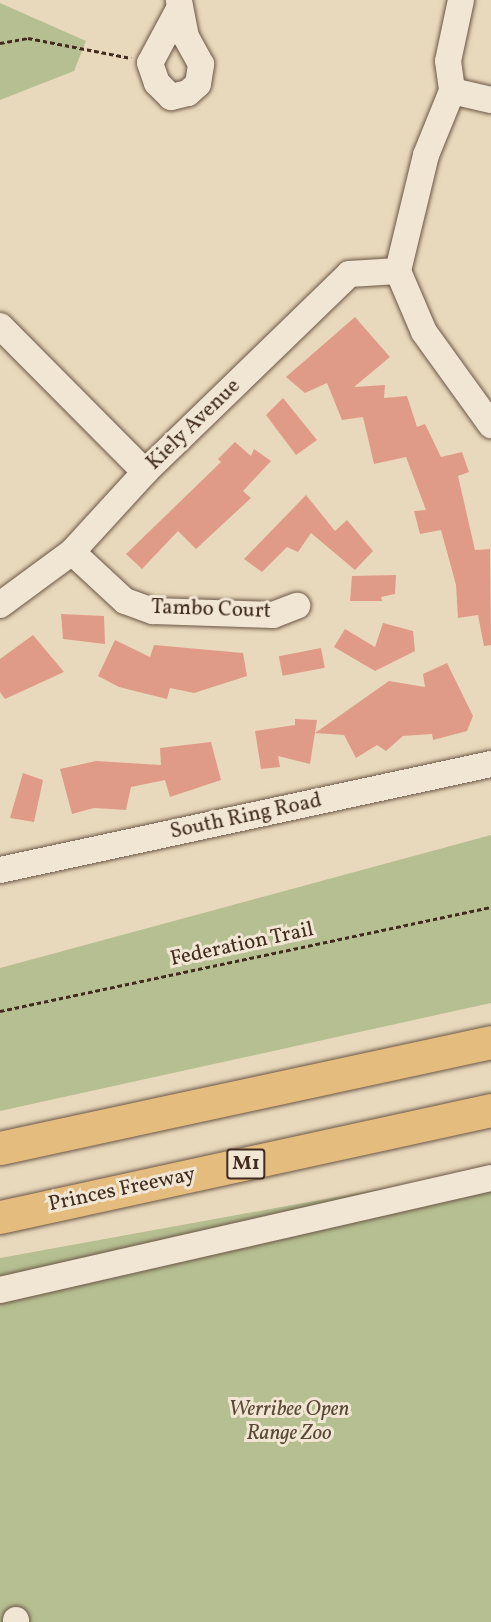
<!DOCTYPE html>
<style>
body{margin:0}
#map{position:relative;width:491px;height:1622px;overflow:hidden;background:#e9d9bc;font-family:Vollkorn,serif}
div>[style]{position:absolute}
.green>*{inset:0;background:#b6bf91}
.building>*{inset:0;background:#e09b88;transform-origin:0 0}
.path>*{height:3px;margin-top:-1.5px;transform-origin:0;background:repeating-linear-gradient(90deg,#402b1e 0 4.5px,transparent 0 7.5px)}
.roads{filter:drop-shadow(0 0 2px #6a5646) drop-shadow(0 0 2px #6a5646)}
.minor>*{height:26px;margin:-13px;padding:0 13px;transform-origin:13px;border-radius:13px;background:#f1e6d3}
.highway>*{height:33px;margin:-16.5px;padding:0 16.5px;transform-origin:16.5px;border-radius:16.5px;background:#e4bc7e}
span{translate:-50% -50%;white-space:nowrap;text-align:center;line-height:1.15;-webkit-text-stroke:6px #f1e6d3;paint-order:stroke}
.shield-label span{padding:2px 4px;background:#f1e6d3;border:2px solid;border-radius:4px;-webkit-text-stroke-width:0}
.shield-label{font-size:20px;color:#402b1e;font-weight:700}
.street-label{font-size:21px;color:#402b1e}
.park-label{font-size:21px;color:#584935;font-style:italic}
</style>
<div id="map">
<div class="green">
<i style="clip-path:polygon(0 3px,86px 41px,74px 71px,0 100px)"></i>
<i style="clip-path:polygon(491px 835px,491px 1003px,0 1111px,0 968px)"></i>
<i style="clip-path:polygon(491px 1169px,491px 1622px,0 1622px,0 1258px)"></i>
</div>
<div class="building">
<i style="clip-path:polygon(355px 317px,390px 357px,354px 387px,385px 385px,384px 398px,407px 396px,417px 427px,425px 424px,441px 457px,462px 452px,469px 472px,458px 476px,475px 550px,490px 549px,491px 645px,484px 646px,478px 615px,458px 618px,456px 585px,441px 530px,420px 534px,414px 511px,426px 510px,406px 457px,374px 464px,363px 417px,342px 420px,327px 383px,305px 393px,286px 377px)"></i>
<i style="clip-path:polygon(283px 398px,317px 440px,296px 455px,266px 415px)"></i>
<i style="clip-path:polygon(235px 442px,251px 456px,254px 449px,271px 461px,243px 491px,251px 498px,196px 549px,178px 531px,142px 569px,126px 554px,221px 462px,218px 459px)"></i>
<i style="clip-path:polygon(306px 495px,335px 531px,347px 520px,373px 551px,355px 570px,311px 533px,298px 552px,287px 547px,262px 572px,244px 559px)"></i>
<i style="clip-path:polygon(396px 575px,395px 594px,381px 597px,382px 601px,350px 601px,352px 576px)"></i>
<i style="clip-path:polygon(61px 614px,104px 616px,105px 644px,63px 639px)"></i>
<i style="clip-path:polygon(383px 623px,413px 631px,415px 651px,375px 671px,334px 647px,345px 629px,375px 647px)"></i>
<i style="clip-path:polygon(33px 635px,64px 672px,5px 699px,0 692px,0 659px)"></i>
<i style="clip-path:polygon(115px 640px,150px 657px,154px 645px,243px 653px,247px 676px,194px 693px,170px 688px,167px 699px,119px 687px,98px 676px)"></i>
<i style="left:321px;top:648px;width:20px;height:43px;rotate:79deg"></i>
<i style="clip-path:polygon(447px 663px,473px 716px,467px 731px,433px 740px,432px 734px,403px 736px,386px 751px,377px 745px,356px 758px,344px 735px,315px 733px,389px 681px,425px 687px,423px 674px)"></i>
<i style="clip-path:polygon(295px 719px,317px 720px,310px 764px,278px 756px,280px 767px,261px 769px,255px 731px,295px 725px)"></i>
<i style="clip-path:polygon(211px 742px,221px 780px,170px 797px,165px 780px,131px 787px,126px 810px,94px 808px,72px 814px,60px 769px,96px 761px,161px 765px,160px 748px)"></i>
<i style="clip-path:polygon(23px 773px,43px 780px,34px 822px,10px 818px)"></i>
</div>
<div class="path">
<i style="left:0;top:43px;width:28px;rotate:-10deg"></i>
<i style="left:28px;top:38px;width:105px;rotate:11deg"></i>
<i style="left:0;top:1011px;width:502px;rotate:-11.96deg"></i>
</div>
<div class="roads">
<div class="minor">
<i style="left:461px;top:0;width:62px;rotate:102deg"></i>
<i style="left:448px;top:61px;width:30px;rotate:82deg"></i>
<i style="left:452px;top:91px;width:69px;rotate:112.1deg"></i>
<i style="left:426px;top:155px;width:119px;rotate:103.6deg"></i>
<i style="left:398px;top:271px;width:66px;rotate:66.9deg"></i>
<i style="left:424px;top:332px;width:115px;rotate:54.2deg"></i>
<i style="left:179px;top:9px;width:61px;rotate:118.2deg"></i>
<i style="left:150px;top:63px;width:21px;rotate:71deg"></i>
<i style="left:157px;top:83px;width:20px;rotate:45deg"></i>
<i style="left:171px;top:97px;width:17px;rotate:-13deg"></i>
<i style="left:188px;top:93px;width:13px;rotate:-42deg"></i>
<i style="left:198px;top:84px;width:20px;rotate:-81deg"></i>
<i style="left:201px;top:64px;width:31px;rotate:-119deg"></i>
<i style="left:186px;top:37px;width:38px;rotate:-101deg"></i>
<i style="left:452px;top:91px;width:40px;rotate:13deg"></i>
<i style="left:0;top:326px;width:206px;rotate:45.2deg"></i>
<i style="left:72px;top:552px;width:72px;rotate:42.8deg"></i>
<i style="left:125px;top:601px;width:30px;rotate:20deg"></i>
<i style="left:153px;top:611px;width:120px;rotate:1.9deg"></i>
<i style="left:273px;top:615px;width:26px;rotate:-21deg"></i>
<i style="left:0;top:605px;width:89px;rotate:-36.4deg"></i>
<i style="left:72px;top:552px;width:108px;rotate:-47.6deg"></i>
<i style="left:145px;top:472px;width:284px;rotate:-44.1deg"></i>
<i style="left:349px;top:274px;width:49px;rotate:-3.5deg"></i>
<i style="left:0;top:870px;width:502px;rotate:-12.18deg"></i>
<i style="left:0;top:1290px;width:504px;rotate:-12.85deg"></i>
<i style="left:16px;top:1620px;width:2px;rotate:90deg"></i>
</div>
<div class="highway">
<i style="left:0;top:1148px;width:502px;rotate:-12.18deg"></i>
<i style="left:0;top:1217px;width:503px;rotate:-12.29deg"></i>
</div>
</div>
<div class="shield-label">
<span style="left:246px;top:1164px">M1</span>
</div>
<div class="street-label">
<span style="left:194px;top:425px;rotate:-44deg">Kiely Avenue</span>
<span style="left:211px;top:610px;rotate:2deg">Tambo Court</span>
<span style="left:246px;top:817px;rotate:-12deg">South Ring Road</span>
<span style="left:242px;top:945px;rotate:-12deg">Federation Trail</span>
<span style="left:122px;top:1190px;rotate:-12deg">Princes Freeway</span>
</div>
<div class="park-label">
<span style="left:289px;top:1422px">Werribee Open<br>Range Zoo</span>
</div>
</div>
